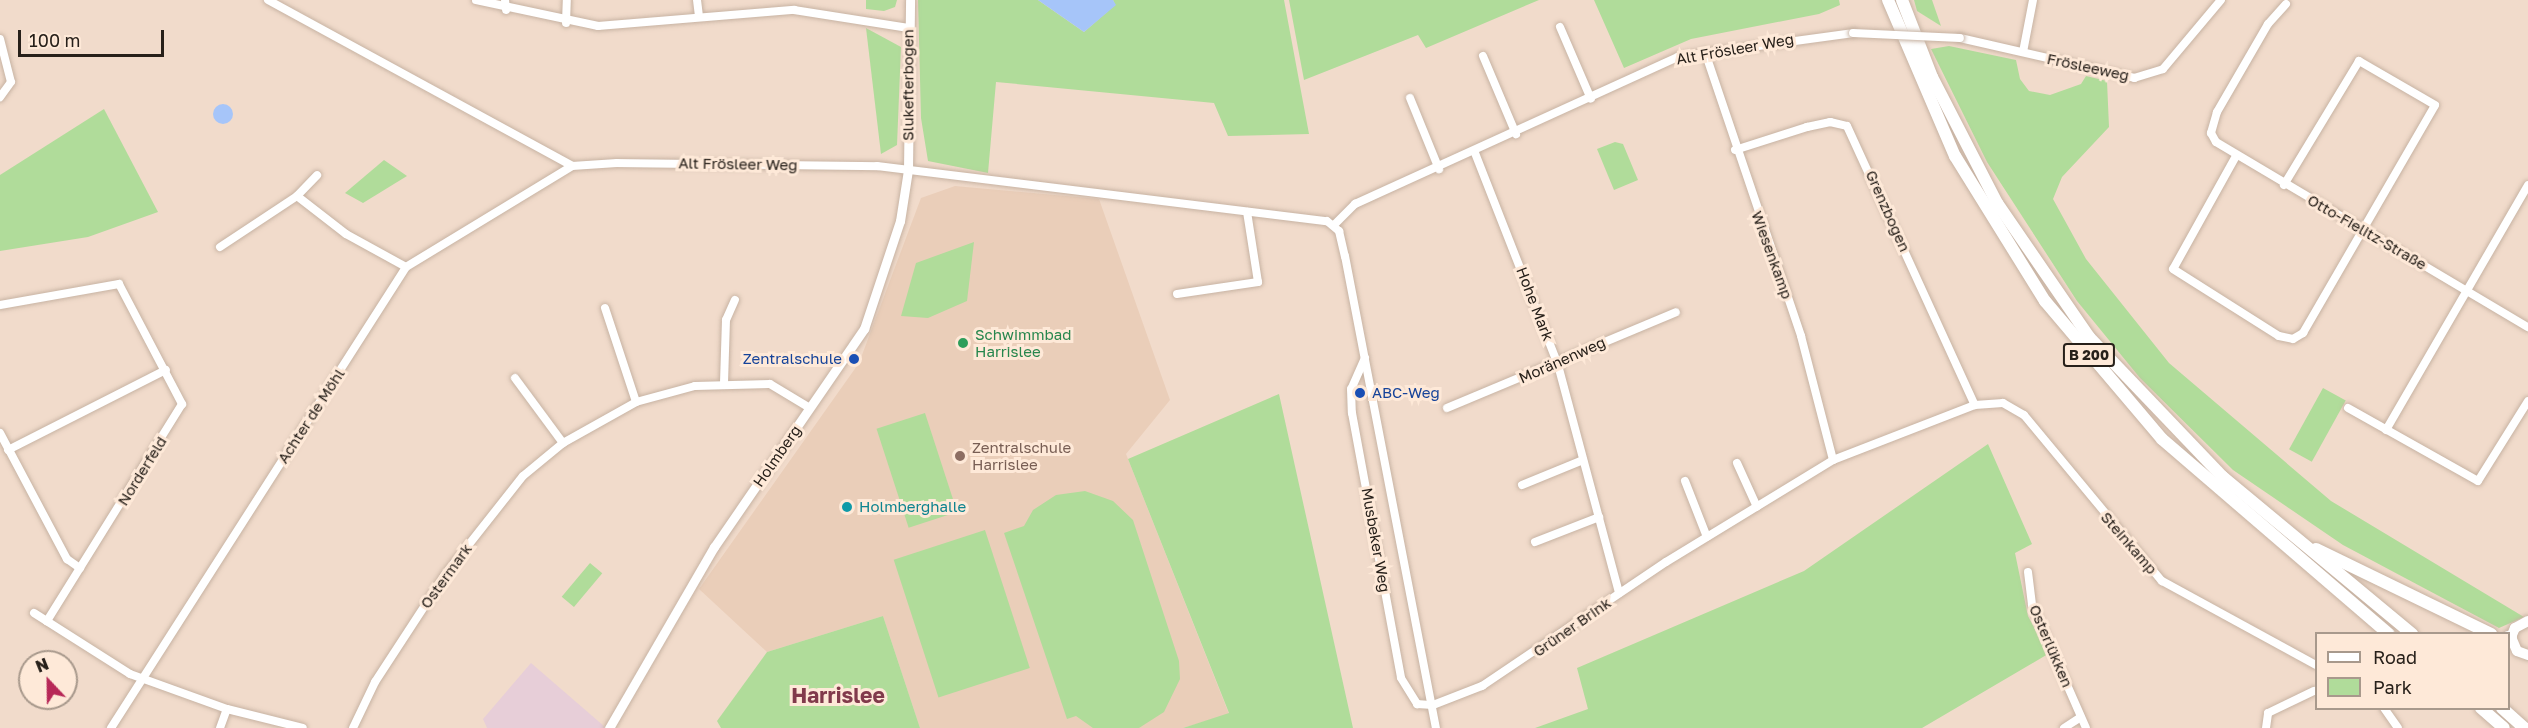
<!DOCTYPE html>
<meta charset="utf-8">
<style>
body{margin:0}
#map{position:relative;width:2528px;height:728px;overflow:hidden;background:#f1dbcb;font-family:"Golos Text",sans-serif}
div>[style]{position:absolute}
.commercial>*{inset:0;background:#e7ced8}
.built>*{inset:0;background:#eaceb9}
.green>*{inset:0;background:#b0dc9a;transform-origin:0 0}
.water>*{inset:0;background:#a6c5f9}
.round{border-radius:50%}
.roads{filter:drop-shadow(0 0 2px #c7b3a3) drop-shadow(0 0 2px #c7b3a3)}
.minor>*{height:8px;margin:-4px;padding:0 4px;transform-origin:4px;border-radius:4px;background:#fff}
.tertiary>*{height:9px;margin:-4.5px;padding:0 4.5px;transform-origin:4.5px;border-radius:4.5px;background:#fff}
.secondary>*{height:10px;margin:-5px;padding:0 5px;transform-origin:5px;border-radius:5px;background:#fff}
.trunk>*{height:12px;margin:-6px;padding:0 6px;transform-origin:6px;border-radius:6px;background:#fff}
.bridges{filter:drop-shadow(0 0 2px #c7b3a3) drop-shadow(0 0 2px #c7b3a3)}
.minor-bridge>*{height:8px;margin:-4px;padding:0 4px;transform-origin:4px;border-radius:4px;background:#fff}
.dots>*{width:16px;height:16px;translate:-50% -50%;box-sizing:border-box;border:3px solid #fee9d8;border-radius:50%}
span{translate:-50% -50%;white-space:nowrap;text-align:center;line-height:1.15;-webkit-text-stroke:6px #fee9d8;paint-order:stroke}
.shield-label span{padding:2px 4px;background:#fee9d8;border:2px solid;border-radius:4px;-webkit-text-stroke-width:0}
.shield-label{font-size:14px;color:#27201a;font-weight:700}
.street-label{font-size:15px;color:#27201a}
.leisure-label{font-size:15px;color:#27864d}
.left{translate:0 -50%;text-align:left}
.transit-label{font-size:15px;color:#164399}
.right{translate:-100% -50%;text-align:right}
.education-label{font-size:15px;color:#785e54}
.culture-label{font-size:15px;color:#0d838f}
.district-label{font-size:21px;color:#813a4b;font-weight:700}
.legend{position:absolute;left:2315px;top:632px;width:195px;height:78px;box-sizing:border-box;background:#fee9d8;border:2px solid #a8998c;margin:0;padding:8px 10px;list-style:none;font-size:18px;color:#27201a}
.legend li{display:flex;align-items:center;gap:12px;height:30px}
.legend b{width:30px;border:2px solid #a8998c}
.north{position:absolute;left:18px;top:650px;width:60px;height:60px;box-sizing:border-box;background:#fee9d8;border:2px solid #a8998c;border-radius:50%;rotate:338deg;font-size:16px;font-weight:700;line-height:24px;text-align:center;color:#27201a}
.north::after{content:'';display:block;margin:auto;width:21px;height:27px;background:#b72857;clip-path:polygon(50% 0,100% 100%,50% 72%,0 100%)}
.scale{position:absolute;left:18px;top:30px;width:146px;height:27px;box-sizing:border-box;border:3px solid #27201a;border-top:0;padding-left:8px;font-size:18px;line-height:21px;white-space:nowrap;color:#27201a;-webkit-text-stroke:4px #fee9d8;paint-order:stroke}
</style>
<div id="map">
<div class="commercial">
<i style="clip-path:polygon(531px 663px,605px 727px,604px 728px,487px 728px,483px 719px)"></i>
</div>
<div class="built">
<i style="clip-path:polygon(955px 186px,1099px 199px,1170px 400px,1126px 454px,1229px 714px,1183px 728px,920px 728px,883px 616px,767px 652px,699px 589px,859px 363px,921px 198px)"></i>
</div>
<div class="green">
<i style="clip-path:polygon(866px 0,897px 0,895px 7px,884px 11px,866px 9px)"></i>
<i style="clip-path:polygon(918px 0,1038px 0,1084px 32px,1115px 5px,1113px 0,1284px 0,1309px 134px,1228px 136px,1214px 103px,996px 82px,988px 173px,928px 161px,921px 118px)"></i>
<i style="clip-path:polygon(1289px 0,1539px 0,1426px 48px,1418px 35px,1304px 80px)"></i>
<i style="clip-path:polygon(1594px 0,1839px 0,1840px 5px,1819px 14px,1691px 39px,1624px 68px)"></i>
<i style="clip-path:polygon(1914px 0,1932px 0,1941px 26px,1917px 11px)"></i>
<i style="clip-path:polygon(866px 28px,901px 47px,897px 145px,881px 154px)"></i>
<i style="clip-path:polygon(1949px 46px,2016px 60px,2020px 79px,2029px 91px,2050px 95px,2081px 84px,2086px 76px,2107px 81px,2109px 127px,2062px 177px,2053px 199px,2086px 259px,2169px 363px,2331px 501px,2524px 617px,2499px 628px,2343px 545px,2233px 470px,2140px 378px,2077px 301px,1987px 162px,1931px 49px)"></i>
<i style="clip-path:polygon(104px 109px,158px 212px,88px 237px,0 251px,0 175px)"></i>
<i style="clip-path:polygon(1615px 142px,1623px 144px,1638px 180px,1614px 190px,1597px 149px)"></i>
<i style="clip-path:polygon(384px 160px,407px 176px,363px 203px,345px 193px)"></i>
<i style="clip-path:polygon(974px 242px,967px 301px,928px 318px,901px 316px,916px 263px)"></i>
<i style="left:2323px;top:388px;width:26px;height:70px;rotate:29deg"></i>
<i style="clip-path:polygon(1279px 394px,1353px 728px,1183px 728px,1229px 713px,1128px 459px)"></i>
<i style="left:925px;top:413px;width:104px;height:51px;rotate:72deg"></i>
<i style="clip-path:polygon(1988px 444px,2032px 544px,2015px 553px,2028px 616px,2048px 654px,1922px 728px,1535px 728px,1588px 709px,1577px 668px,1804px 571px)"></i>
<i style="clip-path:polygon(1085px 491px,1113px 501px,1133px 520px,1179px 661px,1180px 679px,1164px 712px,1139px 728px,1093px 728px,1076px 716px,1067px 719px,1004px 533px,1024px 526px,1033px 510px,1056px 495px)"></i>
<i style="left:985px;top:530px;width:145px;height:96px;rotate:72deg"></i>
<i style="left:590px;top:563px;width:16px;height:44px;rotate:40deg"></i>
<i style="clip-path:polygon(883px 616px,920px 728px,721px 728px,717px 721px,767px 652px)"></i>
</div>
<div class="water">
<i style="clip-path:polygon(1038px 0,1113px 0,1116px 5px,1084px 32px)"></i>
<i class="round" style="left:213px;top:104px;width:20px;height:20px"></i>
</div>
<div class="roads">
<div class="minor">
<i style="left:268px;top:0;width:346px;rotate:28.6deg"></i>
<i style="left:476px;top:0;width:125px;rotate:12deg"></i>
<i style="left:598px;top:26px;width:197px;rotate:-4.7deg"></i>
<i style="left:794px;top:10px;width:116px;rotate:8.9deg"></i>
<i style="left:505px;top:0;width:10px;rotate:84deg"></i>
<i style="left:697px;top:0;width:16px;rotate:83deg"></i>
<i style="left:2286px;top:4px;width:27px;rotate:132deg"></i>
<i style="left:2268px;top:24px;width:102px;rotate:120.1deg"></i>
<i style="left:2217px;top:112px;width:22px;rotate:106deg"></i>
<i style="left:2211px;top:133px;width:10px;rotate:61deg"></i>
<i style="left:2216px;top:142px;width:363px;rotate:30.7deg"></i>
<i style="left:566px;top:23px;width:23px;rotate:-88deg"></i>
<i style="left:1560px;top:27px;width:78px;rotate:66.7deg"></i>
<i style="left:1960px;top:38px;width:179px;rotate:12.9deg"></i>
<i style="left:2134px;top:78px;width:30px;rotate:-17deg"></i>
<i style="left:2163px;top:69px;width:90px;rotate:-50deg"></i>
<i style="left:0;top:39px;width:44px;rotate:75.7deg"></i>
<i style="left:11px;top:82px;width:19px;rotate:126deg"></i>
<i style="left:1705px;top:52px;width:300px;rotate:71.3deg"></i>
<i style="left:1801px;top:336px;width:128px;rotate:75.5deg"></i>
<i style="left:2023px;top:52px;width:53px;rotate:-79.1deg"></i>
<i style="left:1483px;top:56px;width:85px;rotate:67.1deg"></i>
<i style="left:1410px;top:98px;width:77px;rotate:67.8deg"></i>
<i style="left:1735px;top:150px;width:76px;rotate:-17.7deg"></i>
<i style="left:1807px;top:127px;width:24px;rotate:-12deg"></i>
<i style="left:1830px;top:122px;width:17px;rotate:13deg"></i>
<i style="left:1847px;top:126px;width:307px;rotate:65.4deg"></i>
<i style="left:1475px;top:153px;width:228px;rotate:68.6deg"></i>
<i style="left:1558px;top:365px;width:236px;rotate:75deg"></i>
<i style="left:2236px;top:156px;width:129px;rotate:119.1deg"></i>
<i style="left:2173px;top:269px;width:125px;rotate:32.3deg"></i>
<i style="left:2279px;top:336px;width:14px;rotate:12deg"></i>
<i style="left:2293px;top:339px;width:12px;rotate:-31deg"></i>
<i style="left:2303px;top:333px;width:263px;rotate:-59.9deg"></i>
<i style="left:2435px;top:105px;width:88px;rotate:-149.9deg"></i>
<i style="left:2359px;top:61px;width:145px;rotate:121.2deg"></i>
<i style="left:297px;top:196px;width:62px;rotate:37.8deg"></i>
<i style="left:346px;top:234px;width:68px;rotate:28.8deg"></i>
<i style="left:1334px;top:225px;width:30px;rotate:-45deg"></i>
<i style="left:1355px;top:204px;width:355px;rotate:-24.5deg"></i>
<i style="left:1678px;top:57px;width:177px;rotate:-7.8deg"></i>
<i style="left:220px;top:247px;width:92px;rotate:-33.5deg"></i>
<i style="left:297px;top:196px;width:29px;rotate:-46deg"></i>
<i style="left:1177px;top:294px;width:82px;rotate:-8.4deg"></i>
<i style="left:1258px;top:282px;width:71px;rotate:-98.9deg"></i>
<i style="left:0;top:305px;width:121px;rotate:-10deg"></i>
<i style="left:119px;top:284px;width:136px;rotate:62.3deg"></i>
<i style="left:182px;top:404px;width:256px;rotate:121.9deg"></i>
<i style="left:605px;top:308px;width:99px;rotate:71.7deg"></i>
<i style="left:1365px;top:358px;width:34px;rotate:114deg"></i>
<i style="left:1351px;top:389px;width:24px;rotate:88deg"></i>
<i style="left:1352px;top:413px;width:269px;rotate:79.5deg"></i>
<i style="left:1401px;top:678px;width:31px;rotate:58deg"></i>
<i style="left:1417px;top:704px;width:16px;rotate:4deg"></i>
<i style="left:1433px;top:705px;width:53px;rotate:-21.2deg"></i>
<i style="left:1482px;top:686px;width:222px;rotate:-34deg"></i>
<i style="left:1666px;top:562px;width:196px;rotate:-31.4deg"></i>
<i style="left:1833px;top:460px;width:152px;rotate:-21.2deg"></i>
<i style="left:1975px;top:405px;width:28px;rotate:-4deg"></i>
<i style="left:2003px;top:403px;width:24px;rotate:30deg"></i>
<i style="left:2024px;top:415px;width:216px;rotate:50.3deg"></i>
<i style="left:2162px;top:581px;width:175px;rotate:28.6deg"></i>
<i style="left:515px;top:378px;width:81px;rotate:53.6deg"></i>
<i style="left:724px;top:383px;width:63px;rotate:-88.2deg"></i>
<i style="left:726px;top:320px;width:22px;rotate:-66deg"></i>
<i style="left:1447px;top:408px;width:248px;rotate:-22.7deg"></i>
<i style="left:2348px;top:408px;width:149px;rotate:29.3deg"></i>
<i style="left:2478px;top:481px;width:94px;rotate:-58deg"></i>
<i style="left:2386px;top:430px;width:283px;rotate:-59.9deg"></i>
<i style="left:0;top:433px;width:143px;rotate:62deg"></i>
<i style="left:67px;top:559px;width:16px;rotate:35deg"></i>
<i style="left:8px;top:450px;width:177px;rotate:-26.9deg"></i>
<i style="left:1737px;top:463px;width:48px;rotate:65.6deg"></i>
<i style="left:1685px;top:481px;width:60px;rotate:68.6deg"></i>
<i style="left:1522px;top:485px;width:66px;rotate:-22.3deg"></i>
<i style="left:1535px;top:542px;width:69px;rotate:-21.3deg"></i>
<i style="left:2028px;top:572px;width:33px;rotate:83deg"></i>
<i style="left:2032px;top:605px;width:134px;rotate:66.3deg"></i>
<i style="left:34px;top:613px;width:114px;rotate:32.4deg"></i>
<i style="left:130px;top:674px;width:103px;rotate:19.8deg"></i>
<i style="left:227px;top:709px;width:78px;rotate:14deg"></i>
<i style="left:2384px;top:708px;width:24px;rotate:55deg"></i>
<i style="left:111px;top:728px;width:547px;rotate:-57.38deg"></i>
<i style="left:406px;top:267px;width:194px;rotate:-31.3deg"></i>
<i style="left:572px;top:166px;width:45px;rotate:-3.8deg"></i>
<i style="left:617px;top:163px;width:260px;rotate:0.7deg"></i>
<i style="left:877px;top:166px;width:453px;rotate:7deg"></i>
<i style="left:1327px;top:221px;width:16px;rotate:40deg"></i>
<i style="left:1339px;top:231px;width:26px;rotate:77deg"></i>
<i style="left:1345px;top:256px;width:481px;rotate:79.1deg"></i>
<i style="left:220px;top:728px;width:20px;rotate:-70deg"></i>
<i style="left:353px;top:728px;width:51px;rotate:-64.4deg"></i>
<i style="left:375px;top:682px;width:126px;rotate:-56.9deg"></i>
<i style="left:444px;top:576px;width:127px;rotate:-51.7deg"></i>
<i style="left:523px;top:476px;width:52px;rotate:-39.5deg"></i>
<i style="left:563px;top:443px;width:84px;rotate:-29.3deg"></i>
<i style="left:636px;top:402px;width:61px;rotate:-15.2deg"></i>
<i style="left:695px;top:386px;width:75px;rotate:-1.5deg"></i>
<i style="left:770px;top:384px;width:47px;rotate:31deg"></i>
<i style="left:2064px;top:728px;width:20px;rotate:-33deg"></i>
<i style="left:2266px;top:728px;width:15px;rotate:-82deg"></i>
<i style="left:2268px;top:713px;width:51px;rotate:-25.6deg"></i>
</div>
<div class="tertiary">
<i style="left:609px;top:728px;width:209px;rotate:-59.9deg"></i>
<i style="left:714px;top:547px;width:265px;rotate:-55.5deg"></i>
<i style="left:864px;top:329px;width:114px;rotate:-71.6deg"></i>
<i style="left:900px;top:221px;width:52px;rotate:-81.1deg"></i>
<i style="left:908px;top:170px;width:170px;rotate:-89.3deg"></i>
</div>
<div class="secondary">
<i style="left:2528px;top:621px;width:15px;rotate:152deg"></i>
<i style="left:2515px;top:628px;width:10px;rotate:114deg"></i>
<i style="left:2511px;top:637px;width:15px;rotate:67deg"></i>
<i style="left:2517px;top:651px;width:12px;rotate:20deg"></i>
</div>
<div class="trunk">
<i style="left:1888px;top:0;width:170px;rotate:66.8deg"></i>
<i style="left:1955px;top:156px;width:171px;rotate:58.2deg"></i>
<i style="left:2045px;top:301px;width:181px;rotate:49.7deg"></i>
<i style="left:2162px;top:439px;width:299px;rotate:40.7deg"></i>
<i style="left:1902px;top:0;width:83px;rotate:68.7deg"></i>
<i style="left:1932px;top:77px;width:142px;rotate:62.7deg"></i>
<i style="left:1997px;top:203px;width:163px;rotate:55.5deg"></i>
<i style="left:2089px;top:337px;width:194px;rotate:46.3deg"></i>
<i style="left:2223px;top:477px;width:246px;rotate:39.7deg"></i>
<i style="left:2316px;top:549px;width:195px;rotate:25.9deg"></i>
<i style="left:2508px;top:637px;width:3px"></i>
<i style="left:2481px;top:708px;width:30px;rotate:41deg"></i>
<i style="left:2502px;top:708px;width:30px;rotate:42deg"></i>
</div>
</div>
<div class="bridges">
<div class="minor-bridge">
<i style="left:1853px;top:33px;width:107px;rotate:2.7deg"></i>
</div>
</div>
<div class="dots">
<i style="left:963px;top:343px;background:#2e9e5b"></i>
<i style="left:854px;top:359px;background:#1a4fb4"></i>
<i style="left:1360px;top:393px;background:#1a4fb4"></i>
<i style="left:960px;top:456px;background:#8d6e63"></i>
<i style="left:847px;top:507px;background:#0f9aa8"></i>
</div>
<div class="shield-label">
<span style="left:2089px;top:355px">B 200</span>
</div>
<div class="street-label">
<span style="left:1735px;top:49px;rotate:-10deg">Alt Frösleer Weg</span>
<span style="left:2088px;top:67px;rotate:12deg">Frösleeweg</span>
<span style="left:908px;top:85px;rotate:-90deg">Slukefterbogen</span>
<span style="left:738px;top:164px;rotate:1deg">Alt Frösleer Weg</span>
<span style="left:1888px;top:211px;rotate:66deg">Grenzbogen</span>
<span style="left:2367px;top:232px;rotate:30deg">Otto-Fielitz-Straße</span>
<span style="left:1772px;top:255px;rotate:70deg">Wiesenkamp</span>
<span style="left:1535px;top:304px;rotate:69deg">Hohe Mark</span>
<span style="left:1562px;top:360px;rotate:-24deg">Moränenweg</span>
<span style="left:311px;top:416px;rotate:-57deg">Achter de Möhl</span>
<span style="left:777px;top:456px;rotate:-55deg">Holmberg</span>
<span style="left:142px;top:471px;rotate:-58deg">Norderfeld</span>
<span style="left:1376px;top:540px;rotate:80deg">Musbeker Weg</span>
<span style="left:2129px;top:543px;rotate:49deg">Steinkamp</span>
<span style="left:446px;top:576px;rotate:-54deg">Ostermark</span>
<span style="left:1572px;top:627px;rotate:-35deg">Grüner Brink</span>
<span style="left:2051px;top:646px;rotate:67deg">Osterlükken</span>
</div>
<div class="leisure-label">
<span class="left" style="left:975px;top:343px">Schwimmbad<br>Harrislee</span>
</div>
<div class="transit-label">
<span class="right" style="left:842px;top:359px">Zentralschule</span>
<span class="left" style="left:1372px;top:393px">ABC-Weg</span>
</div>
<div class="education-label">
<span class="left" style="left:972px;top:456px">Zentralschule<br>Harrislee</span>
</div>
<div class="culture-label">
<span class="left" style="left:859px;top:507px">Holmberghalle</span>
</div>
<div class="district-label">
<span style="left:838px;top:695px">Harrislee</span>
</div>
<ul class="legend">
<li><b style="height:8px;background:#fff"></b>Road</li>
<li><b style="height:16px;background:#b0dc9a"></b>Park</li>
</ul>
<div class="north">N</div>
<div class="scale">100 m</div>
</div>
